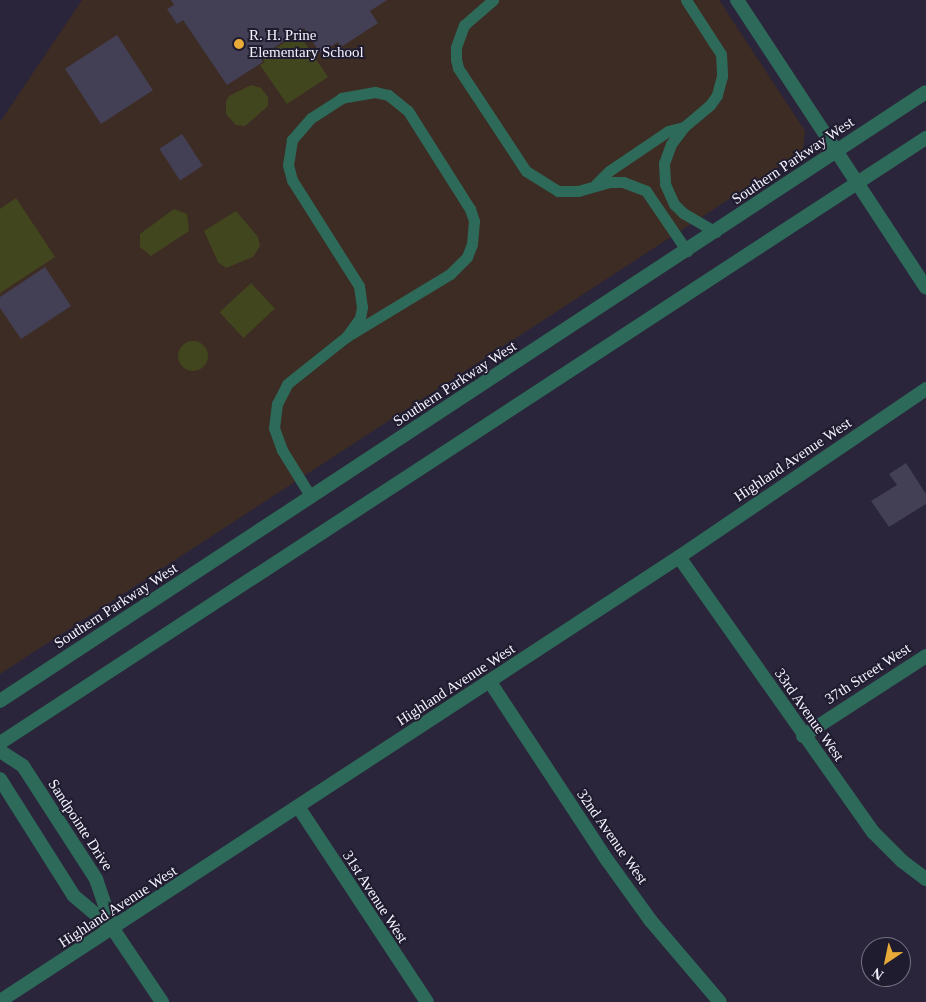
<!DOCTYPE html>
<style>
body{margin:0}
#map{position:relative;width:926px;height:1002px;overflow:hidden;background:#2a253a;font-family:Georgia,serif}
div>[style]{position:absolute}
.education>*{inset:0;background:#3d2c23}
.green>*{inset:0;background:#42461e;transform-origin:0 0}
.round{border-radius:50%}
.building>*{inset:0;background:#433f55;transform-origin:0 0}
.service>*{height:11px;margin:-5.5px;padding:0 5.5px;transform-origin:5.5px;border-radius:5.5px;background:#2e6a5a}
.minor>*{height:14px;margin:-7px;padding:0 7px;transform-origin:7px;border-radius:7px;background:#2e6a5a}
.tertiary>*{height:14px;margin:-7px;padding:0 7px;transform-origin:7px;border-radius:7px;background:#2e6a5a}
.dots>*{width:14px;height:14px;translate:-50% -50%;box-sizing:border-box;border:2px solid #201c30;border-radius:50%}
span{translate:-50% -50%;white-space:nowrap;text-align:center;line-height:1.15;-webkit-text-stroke:4px #201c30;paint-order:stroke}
.poi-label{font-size:15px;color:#f5f3fe}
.left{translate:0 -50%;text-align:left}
.street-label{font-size:15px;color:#f5f3fe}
.north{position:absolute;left:861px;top:937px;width:50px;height:50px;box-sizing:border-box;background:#201c30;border:1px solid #757282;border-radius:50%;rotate:214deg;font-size:14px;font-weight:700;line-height:20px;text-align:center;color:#f5f3fe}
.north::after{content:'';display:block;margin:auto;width:18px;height:22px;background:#e8ab37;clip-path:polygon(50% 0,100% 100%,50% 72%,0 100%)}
</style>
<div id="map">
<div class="education">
<i style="clip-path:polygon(82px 0,719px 0,805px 131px,803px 151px,0 674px,0 122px)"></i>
</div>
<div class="green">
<i style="clip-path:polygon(298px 33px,328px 77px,287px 104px,260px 65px,265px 62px,262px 58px)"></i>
<i style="clip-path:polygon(251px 85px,261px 88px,268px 97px,268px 106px,245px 126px,236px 125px,226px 114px,226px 102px,229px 96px)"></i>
<i style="clip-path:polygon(16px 198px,55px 257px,0 293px,0 209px)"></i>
<i style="clip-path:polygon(174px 209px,187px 214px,189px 231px,151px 256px,140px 247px,140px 234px)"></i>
<i style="clip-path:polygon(236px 211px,258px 237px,260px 246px,253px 257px,226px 268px,218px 262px,204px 231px)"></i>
<i style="left:251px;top:283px;width:35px;height:43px;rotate:47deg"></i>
<i class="round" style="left:178px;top:341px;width:30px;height:30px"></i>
</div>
<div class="building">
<i style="clip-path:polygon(171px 0,387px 0,370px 11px,378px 23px,341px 47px,338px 42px,320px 53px,304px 28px,260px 57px,263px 62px,227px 85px,183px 20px,177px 24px,167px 9px,174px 5px)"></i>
<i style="left:117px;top:35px;width:66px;height:62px;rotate:57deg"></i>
<i style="left:182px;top:134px;width:38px;height:27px;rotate:57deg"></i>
<i style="clip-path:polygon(45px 267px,71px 306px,21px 339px,0 308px,0 297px)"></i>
<i style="clip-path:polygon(906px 463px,926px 494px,926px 504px,889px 527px,871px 501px,897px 485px,889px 474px)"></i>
</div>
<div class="service">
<i style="left:493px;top:0;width:38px;rotate:139deg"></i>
<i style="left:464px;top:25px;width:23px;rotate:110deg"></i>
<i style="left:456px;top:47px;width:12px;rotate:90deg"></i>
<i style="left:456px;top:59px;width:9px;rotate:77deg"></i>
<i style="left:458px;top:68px;width:123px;rotate:56.6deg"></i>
<i style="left:526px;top:171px;width:38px;rotate:32deg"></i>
<i style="left:558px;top:191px;width:20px"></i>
<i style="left:578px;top:191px;width:32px;rotate:-16deg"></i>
<i style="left:609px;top:182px;width:14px"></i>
<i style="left:623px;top:182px;width:25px;rotate:21deg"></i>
<i style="left:646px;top:191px;width:73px;rotate:55.7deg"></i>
<i style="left:686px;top:0;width:64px;rotate:57.1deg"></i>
<i style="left:721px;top:54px;width:22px;rotate:87deg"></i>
<i style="left:722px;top:76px;width:20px;rotate:105deg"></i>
<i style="left:717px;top:95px;width:12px;rotate:125deg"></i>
<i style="left:710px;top:105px;width:34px;rotate:140deg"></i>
<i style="left:684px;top:127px;width:21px;rotate:127deg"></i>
<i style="left:671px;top:144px;width:20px;rotate:110deg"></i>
<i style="left:664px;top:163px;width:21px;rotate:87deg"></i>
<i style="left:665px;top:184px;width:22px;rotate:66deg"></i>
<i style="left:674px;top:204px;width:13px;rotate:45deg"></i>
<i style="left:683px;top:213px;width:38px;rotate:30deg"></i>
<i style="left:596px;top:184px;width:18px;rotate:-45deg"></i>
<i style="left:609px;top:171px;width:71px;rotate:-34.1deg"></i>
<i style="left:668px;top:131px;width:16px;rotate:-14deg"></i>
<i style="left:311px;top:497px;width:55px;rotate:-121.7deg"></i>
<i style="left:282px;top:450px;width:23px;rotate:-110deg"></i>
<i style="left:274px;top:428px;width:24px;rotate:-83deg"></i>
<i style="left:277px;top:404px;width:22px;rotate:-63deg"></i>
<i style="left:287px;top:384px;width:75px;rotate:-38.5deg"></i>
<i style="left:346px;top:337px;width:122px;rotate:-31.2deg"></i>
<i style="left:450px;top:274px;width:24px;rotate:-45deg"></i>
<i style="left:467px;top:257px;width:14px;rotate:-69deg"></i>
<i style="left:472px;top:244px;width:23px;rotate:-85deg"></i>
<i style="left:474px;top:221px;width:13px;rotate:-108deg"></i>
<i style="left:470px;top:209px;width:116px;rotate:-122.3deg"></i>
<i style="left:408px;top:111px;width:26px;rotate:-141deg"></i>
<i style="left:388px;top:95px;width:13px;rotate:-167deg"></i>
<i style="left:375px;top:92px;width:34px;rotate:170deg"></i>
<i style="left:342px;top:98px;width:38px;rotate:147deg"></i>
<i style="left:310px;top:119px;width:28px;rotate:131deg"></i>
<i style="left:292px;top:140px;width:25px;rotate:99deg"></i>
<i style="left:288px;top:165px;width:16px;rotate:75deg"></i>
<i style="left:292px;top:180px;width:125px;rotate:57.7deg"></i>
<i style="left:359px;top:286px;width:21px;rotate:82deg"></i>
<i style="left:362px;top:307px;width:11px;rotate:100deg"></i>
<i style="left:360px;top:318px;width:24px;rotate:126deg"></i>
</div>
<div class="minor">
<i style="left:737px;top:0;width:344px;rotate:56.7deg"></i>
<i style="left:679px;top:557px;width:337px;rotate:54.8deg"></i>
<i style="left:873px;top:832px;width:41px;rotate:45deg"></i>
<i style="left:902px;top:861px;width:30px;rotate:37deg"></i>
<i style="left:490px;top:682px;width:213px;rotate:56.7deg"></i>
<i style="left:607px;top:860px;width:75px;rotate:54.2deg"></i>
<i style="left:651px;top:921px;width:106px;rotate:49.6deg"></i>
<i style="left:803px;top:736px;width:147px;rotate:-33deg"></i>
<i style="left:0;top:751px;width:27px;rotate:33deg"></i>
<i style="left:23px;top:766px;width:135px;rotate:57.1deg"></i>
<i style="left:96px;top:879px;width:53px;rotate:71.2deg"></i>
<i style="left:0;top:779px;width:138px;rotate:57.7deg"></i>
<i style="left:74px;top:896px;width:51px;rotate:40.2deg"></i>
<i style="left:113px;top:929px;width:88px;rotate:56.1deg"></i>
<i style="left:299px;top:808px;width:232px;rotate:56.6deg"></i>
<i style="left:0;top:1001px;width:811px;rotate:-33.18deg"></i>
<i style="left:679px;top:557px;width:299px;rotate:-34.2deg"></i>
</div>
<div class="tertiary">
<i style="left:0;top:701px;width:1108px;rotate:-33.33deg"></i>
<i style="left:0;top:743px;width:1106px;rotate:-33.16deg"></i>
</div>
<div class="dots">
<i style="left:239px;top:44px;background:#e8ab37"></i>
</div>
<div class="poi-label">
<span class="left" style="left:249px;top:44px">R. H. Prine<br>Elementary School</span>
</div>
<div class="street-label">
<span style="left:793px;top:161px;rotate:-34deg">Southern Parkway West</span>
<span style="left:455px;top:384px;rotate:-33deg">Southern Parkway West</span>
<span style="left:793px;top:460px;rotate:-34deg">Highland Avenue West</span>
<span style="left:116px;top:606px;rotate:-33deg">Southern Parkway West</span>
<span style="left:868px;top:674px;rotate:-33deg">37th Street West</span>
<span style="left:456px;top:685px;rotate:-33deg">Highland Avenue West</span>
<span style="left:809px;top:715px;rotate:55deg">33rd Avenue West</span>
<span style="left:80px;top:825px;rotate:57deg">Sandpointe Drive</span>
<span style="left:612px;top:837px;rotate:55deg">32nd Avenue West</span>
<span style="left:375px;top:897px;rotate:57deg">31st Avenue West</span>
<span style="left:118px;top:907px;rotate:-33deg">Highland Avenue West</span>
</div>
<div class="north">N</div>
</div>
